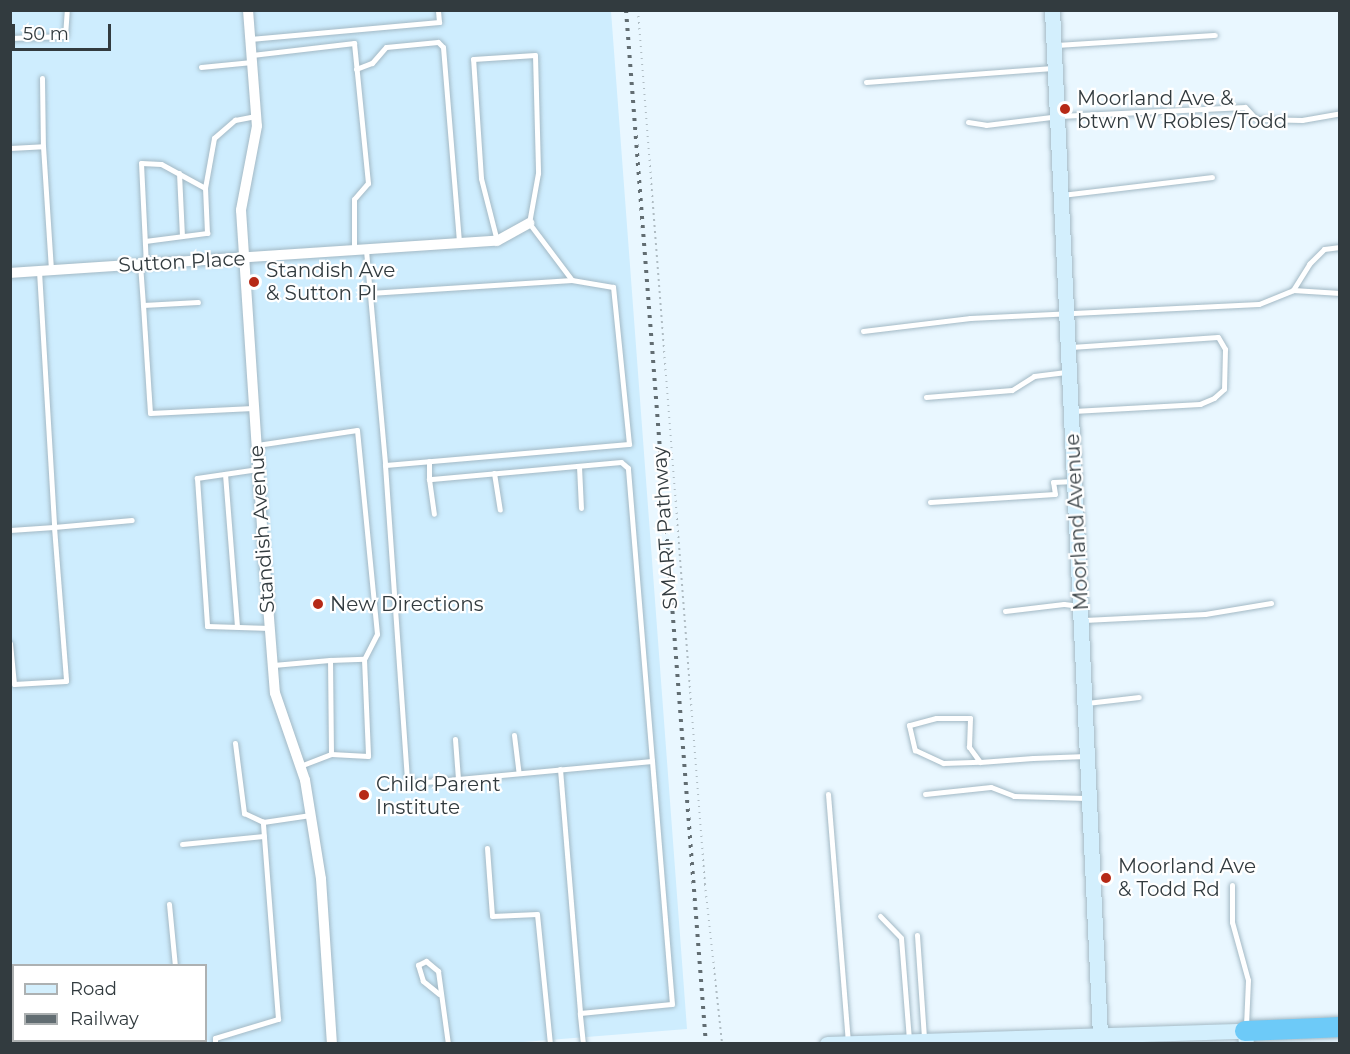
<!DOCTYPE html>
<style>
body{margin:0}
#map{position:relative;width:1350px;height:1054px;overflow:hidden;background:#e9f7ff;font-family:Montserrat,sans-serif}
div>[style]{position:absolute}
.built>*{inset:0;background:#ceedfe}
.path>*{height:2px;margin-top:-1px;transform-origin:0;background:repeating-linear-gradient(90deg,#afbcc3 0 1.5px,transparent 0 6px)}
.roads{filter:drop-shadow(0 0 2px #a3b9c5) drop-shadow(0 0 2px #a3b9c5)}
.lane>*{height:5px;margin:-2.5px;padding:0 2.5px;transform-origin:2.5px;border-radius:2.5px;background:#fff}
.street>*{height:10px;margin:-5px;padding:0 5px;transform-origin:5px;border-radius:5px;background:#fff}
.secondary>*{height:15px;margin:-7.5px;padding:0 7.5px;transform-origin:7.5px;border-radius:7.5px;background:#d3effd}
.highway>*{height:20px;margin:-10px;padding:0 10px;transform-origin:10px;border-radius:10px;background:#6dcaf8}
.rail>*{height:4px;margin-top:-2px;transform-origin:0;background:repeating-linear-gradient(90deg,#626d72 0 3px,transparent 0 9px)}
.dots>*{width:16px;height:16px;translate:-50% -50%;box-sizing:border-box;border:3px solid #fff;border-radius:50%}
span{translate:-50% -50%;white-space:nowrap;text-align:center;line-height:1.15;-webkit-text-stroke:4.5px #fff;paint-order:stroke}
.poi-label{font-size:20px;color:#323b3f}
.left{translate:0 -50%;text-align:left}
.street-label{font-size:20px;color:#323b3f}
.frame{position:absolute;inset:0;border:12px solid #323b3f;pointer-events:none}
.legend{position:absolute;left:12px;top:964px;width:195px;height:78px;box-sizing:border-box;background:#fff;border:2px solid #adb1b2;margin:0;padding:8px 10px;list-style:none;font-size:18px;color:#323b3f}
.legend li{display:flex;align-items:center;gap:12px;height:30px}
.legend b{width:30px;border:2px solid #adb1b2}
.scale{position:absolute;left:12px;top:24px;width:99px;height:27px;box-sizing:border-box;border:3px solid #323b3f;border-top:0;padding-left:8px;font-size:18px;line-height:21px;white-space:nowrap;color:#323b3f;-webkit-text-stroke:4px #fff;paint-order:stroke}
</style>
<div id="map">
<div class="built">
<i style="clip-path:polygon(evenodd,10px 11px,611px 11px,687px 1029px,497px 1044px,11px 1043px,10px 11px,14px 966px,206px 966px,206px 1040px,14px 1040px,14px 966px)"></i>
</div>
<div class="path">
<i style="left:638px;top:10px;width:877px;rotate:85.62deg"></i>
<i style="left:705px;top:884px;width:161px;rotate:83.9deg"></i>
</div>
<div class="roads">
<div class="lane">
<i style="left:10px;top:38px;width:55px;rotate:-2.1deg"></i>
<i style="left:65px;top:36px;width:26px;rotate:-86deg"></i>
<i style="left:250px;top:39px;width:190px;rotate:-5.1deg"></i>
<i style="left:439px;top:22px;width:12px;rotate:-95deg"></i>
<i style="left:1055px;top:45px;width:160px;rotate:-3.6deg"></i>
<i style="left:252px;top:55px;width:103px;rotate:-6.7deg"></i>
<i style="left:354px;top:43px;width:141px;rotate:84.3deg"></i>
<i style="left:368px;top:183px;width:21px;rotate:131deg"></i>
<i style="left:354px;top:199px;width:52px;rotate:90deg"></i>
<i style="left:201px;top:67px;width:51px;rotate:-5.6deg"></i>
<i style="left:356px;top:69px;width:17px;rotate:-21deg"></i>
<i style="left:372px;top:63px;width:21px;rotate:-49deg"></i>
<i style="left:386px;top:47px;width:52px;rotate:-5.5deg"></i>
<i style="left:438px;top:42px;width:7px;rotate:45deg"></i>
<i style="left:443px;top:47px;width:197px;rotate:85.3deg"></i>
<i style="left:42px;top:78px;width:68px;rotate:89.2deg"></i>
<i style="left:866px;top:82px;width:187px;rotate:-4.3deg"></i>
<i style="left:968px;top:122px;width:18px;rotate:9deg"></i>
<i style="left:986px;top:125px;width:74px;rotate:-7deg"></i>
<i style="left:1059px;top:116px;width:186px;rotate:-2.8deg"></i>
<i style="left:1245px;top:107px;width:16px;rotate:47deg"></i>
<i style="left:1256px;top:119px;width:46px;rotate:1.2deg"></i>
<i style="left:1302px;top:120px;width:39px;rotate:-10deg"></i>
<i style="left:10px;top:148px;width:33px;rotate:-3deg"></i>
<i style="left:43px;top:146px;width:124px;rotate:86.3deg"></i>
<i style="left:179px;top:173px;width:63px;rotate:87.3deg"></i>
<i style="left:205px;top:188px;width:51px;rotate:-79.8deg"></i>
<i style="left:214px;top:138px;width:28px;rotate:-41deg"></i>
<i style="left:235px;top:120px;width:21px;rotate:-11deg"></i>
<i style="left:1062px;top:195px;width:151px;rotate:-6.8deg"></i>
<i style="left:145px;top:241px;width:63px;rotate:-7.4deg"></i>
<i style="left:207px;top:233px;width:45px;rotate:-92.5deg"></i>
<i style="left:205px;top:188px;width:50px;rotate:-151.4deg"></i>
<i style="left:161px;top:164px;width:20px;rotate:-177deg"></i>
<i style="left:141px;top:163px;width:101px;rotate:87.2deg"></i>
<i style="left:497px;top:241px;width:65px;rotate:-104.3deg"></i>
<i style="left:481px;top:178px;width:119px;rotate:-93.8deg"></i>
<i style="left:473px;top:59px;width:62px;rotate:-3.7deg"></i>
<i style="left:535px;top:55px;width:118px;rotate:88.5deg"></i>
<i style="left:538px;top:173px;width:51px;rotate:100.2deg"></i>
<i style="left:529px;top:223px;width:71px;rotate:53deg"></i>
<i style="left:366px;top:250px;width:216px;rotate:84.9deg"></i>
<i style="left:385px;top:465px;width:245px;rotate:-4.9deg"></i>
<i style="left:629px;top:444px;width:158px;rotate:-95.8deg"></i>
<i style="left:613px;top:287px;width:42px;rotate:-170.3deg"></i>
<i style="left:572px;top:280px;width:203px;rotate:176.3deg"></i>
<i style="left:140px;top:264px;width:41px;rotate:85.8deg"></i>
<i style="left:143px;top:305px;width:55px;rotate:-3.1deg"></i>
<i style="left:39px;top:271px;width:256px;rotate:86.6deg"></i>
<i style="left:54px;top:527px;width:78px;rotate:-5.1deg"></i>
<i style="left:1293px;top:290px;width:31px;rotate:-58deg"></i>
<i style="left:1309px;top:264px;width:21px;rotate:-45deg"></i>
<i style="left:1324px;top:249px;width:16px;rotate:-7deg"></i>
<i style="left:143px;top:305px;width:108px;rotate:86.3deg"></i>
<i style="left:150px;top:413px;width:103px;rotate:-2.8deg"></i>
<i style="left:863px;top:331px;width:108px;rotate:-6.9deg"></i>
<i style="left:970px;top:318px;width:289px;rotate:-2.8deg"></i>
<i style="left:1259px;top:304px;width:37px;rotate:-22deg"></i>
<i style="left:1293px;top:290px;width:47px;rotate:3.7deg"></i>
<i style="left:1071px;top:347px;width:147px;rotate:-3.9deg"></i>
<i style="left:1218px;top:337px;width:14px;rotate:60deg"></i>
<i style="left:1225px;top:349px;width:40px;rotate:91.4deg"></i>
<i style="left:1224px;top:389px;width:13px;rotate:138deg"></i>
<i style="left:1214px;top:398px;width:15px;rotate:157deg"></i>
<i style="left:1200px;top:404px;width:127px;rotate:176.8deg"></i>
<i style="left:926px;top:397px;width:86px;rotate:-4.7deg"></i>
<i style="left:1012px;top:390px;width:26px;rotate:-32deg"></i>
<i style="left:1034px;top:376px;width:32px;rotate:-7deg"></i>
<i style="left:257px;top:445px;width:101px;rotate:-8.5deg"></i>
<i style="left:357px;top:430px;width:205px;rotate:84.4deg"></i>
<i style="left:377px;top:634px;width:28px;rotate:117deg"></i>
<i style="left:385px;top:465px;width:312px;rotate:86deg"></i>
<i style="left:407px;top:776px;width:11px;rotate:41deg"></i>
<i style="left:415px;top:783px;width:238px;rotate:-5.3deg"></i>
<i style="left:652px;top:761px;width:294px;rotate:-94.7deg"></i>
<i style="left:628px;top:468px;width:9px;rotate:-139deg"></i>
<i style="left:621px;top:462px;width:193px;rotate:174.9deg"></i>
<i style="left:429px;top:479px;width:18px;rotate:-90deg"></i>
<i style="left:579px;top:466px;width:42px;rotate:87.3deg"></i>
<i style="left:258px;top:469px;width:62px;rotate:171.6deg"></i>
<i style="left:197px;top:478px;width:148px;rotate:86.1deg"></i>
<i style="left:207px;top:626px;width:63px;rotate:1.8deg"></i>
<i style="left:494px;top:473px;width:37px;rotate:81deg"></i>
<i style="left:225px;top:474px;width:153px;rotate:85.5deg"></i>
<i style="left:429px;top:479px;width:35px;rotate:82deg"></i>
<i style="left:930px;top:502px;width:125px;rotate:-3.7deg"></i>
<i style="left:1055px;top:494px;width:12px;rotate:-99deg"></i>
<i style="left:1053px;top:482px;width:21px;rotate:-3deg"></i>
<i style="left:10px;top:530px;width:44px;rotate:-3.9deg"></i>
<i style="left:54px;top:527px;width:154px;rotate:85.5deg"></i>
<i style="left:66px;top:681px;width:52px;rotate:176.7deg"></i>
<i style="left:14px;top:684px;width:41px;rotate:-95.6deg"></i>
<i style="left:1005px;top:611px;width:59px;rotate:-6.8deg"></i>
<i style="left:1064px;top:604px;width:16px;rotate:7deg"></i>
<i style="left:1084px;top:620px;width:121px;rotate:-2.8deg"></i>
<i style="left:1205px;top:614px;width:67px;rotate:-9.5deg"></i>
<i style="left:273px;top:665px;width:57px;rotate:-5deg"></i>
<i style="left:1087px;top:703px;width:52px;rotate:-6.6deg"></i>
<i style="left:514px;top:735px;width:38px;rotate:83deg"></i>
<i style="left:455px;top:739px;width:40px;rotate:85.7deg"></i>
<i style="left:235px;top:743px;width:71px;rotate:82.7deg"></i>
<i style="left:244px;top:813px;width:21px;rotate:25deg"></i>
<i style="left:980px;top:762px;width:19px;rotate:-126deg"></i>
<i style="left:969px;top:747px;width:29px;rotate:-88deg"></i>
<i style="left:970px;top:718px;width:34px;rotate:180deg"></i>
<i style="left:936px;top:718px;width:28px;rotate:165deg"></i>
<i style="left:909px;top:725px;width:26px;rotate:77deg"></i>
<i style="left:915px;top:750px;width:31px;rotate:25deg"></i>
<i style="left:943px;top:763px;width:37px;rotate:-2deg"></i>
<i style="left:980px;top:762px;width:53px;rotate:-4.3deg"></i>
<i style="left:1033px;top:758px;width:53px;rotate:-2.2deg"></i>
<i style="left:300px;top:766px;width:33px;rotate:-21deg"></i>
<i style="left:331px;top:754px;width:94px;rotate:-90.6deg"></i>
<i style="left:330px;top:660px;width:34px;rotate:-2deg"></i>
<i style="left:364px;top:659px;width:97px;rotate:87.6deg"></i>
<i style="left:368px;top:756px;width:37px;rotate:-177deg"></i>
<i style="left:560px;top:769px;width:245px;rotate:85.3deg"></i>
<i style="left:828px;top:794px;width:248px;rotate:85.4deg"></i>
<i style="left:925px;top:794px;width:66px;rotate:-6.1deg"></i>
<i style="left:991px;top:787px;width:25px;rotate:21deg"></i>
<i style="left:1014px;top:796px;width:72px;rotate:1.6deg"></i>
<i style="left:182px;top:844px;width:82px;rotate:-5.6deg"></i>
<i style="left:487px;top:848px;width:68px;rotate:85.8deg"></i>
<i style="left:492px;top:916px;width:45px;rotate:-2.5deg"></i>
<i style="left:537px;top:914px;width:131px;rotate:84.3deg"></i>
<i style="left:1232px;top:885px;width:37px;rotate:90deg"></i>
<i style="left:1232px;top:922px;width:60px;rotate:74.6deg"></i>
<i style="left:1248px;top:980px;width:46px;rotate:92.5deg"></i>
<i style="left:169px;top:904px;width:62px;rotate:84.5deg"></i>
<i style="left:880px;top:916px;width:30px;rotate:46deg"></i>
<i style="left:901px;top:938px;width:101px;rotate:85.5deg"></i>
<i style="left:917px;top:935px;width:103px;rotate:86.1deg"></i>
<i style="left:439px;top:994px;width:21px;rotate:-141deg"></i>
<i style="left:423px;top:981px;width:17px;rotate:-107deg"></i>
<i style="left:418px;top:965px;width:9px;rotate:-27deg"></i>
<i style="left:426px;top:961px;width:16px;rotate:40deg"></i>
<i style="left:438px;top:971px;width:74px;rotate:82.2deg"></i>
<i style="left:182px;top:1040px;width:4px;rotate:90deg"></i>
<i style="left:215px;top:1044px;width:6px;rotate:-90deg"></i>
<i style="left:215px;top:1038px;width:66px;rotate:-16.8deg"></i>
<i style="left:278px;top:1019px;width:198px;rotate:-94.4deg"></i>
<i style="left:263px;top:822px;width:48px;rotate:-8.5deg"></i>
<i style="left:583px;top:1044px;width:31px;rotate:-96deg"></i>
<i style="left:580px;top:1013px;width:92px;rotate:-5.6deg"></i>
<i style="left:672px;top:1004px;width:244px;rotate:-94.7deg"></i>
</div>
<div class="street">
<i style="left:248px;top:10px;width:116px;rotate:85.6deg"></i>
<i style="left:257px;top:126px;width:86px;rotate:100.8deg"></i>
<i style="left:241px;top:210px;width:358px;rotate:86.2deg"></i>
<i style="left:265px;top:567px;width:126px;rotate:85.5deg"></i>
<i style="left:275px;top:693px;width:92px;rotate:71deg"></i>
<i style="left:305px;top:780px;width:100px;rotate:80.8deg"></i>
<i style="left:321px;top:879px;width:165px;rotate:86.2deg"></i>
<i style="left:10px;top:273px;width:488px;rotate:-3.8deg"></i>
<i style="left:497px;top:241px;width:37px;rotate:-29deg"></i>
</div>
<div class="secondary">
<i style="left:1052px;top:10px;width:1025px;rotate:87.32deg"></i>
<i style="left:827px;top:1044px;width:418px;rotate:-1.8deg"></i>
<i style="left:1245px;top:1031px;width:13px;rotate:86deg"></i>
</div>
<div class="highway">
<i style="left:1245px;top:1031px;width:95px;rotate:-2.4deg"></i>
</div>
</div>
<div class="rail">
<i style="left:626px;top:10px;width:1037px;rotate:85.58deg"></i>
</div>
<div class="dots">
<i style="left:1065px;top:109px;background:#b62916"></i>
<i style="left:254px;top:282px;background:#b62916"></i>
<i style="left:318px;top:604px;background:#b62916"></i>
<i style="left:364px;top:795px;background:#b62916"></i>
<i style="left:1106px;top:878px;background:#b62916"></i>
</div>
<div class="poi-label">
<span class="left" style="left:1077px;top:110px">Moorland Ave &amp;<br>btwn W Robles/Todd</span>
<span class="left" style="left:266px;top:282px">Standish Ave<br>&amp; Sutton Pl</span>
<span class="left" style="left:330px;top:604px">New Directions</span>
<span class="left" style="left:376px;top:796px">Child Parent<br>Institute</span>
<span class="left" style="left:1118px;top:878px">Moorland Ave<br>&amp; Todd Rd</span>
</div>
<div class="street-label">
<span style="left:182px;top:262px;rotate:-3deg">Sutton Place</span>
<span style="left:1077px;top:522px;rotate:-93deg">Moorland Avenue</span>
<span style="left:665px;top:528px;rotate:-94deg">SMART Pathway</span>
<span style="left:262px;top:529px;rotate:-94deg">Standish Avenue</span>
</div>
<div class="frame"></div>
<ul class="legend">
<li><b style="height:8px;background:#d3effd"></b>Road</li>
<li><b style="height:8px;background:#626d72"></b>Railway</li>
</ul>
<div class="scale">50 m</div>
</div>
